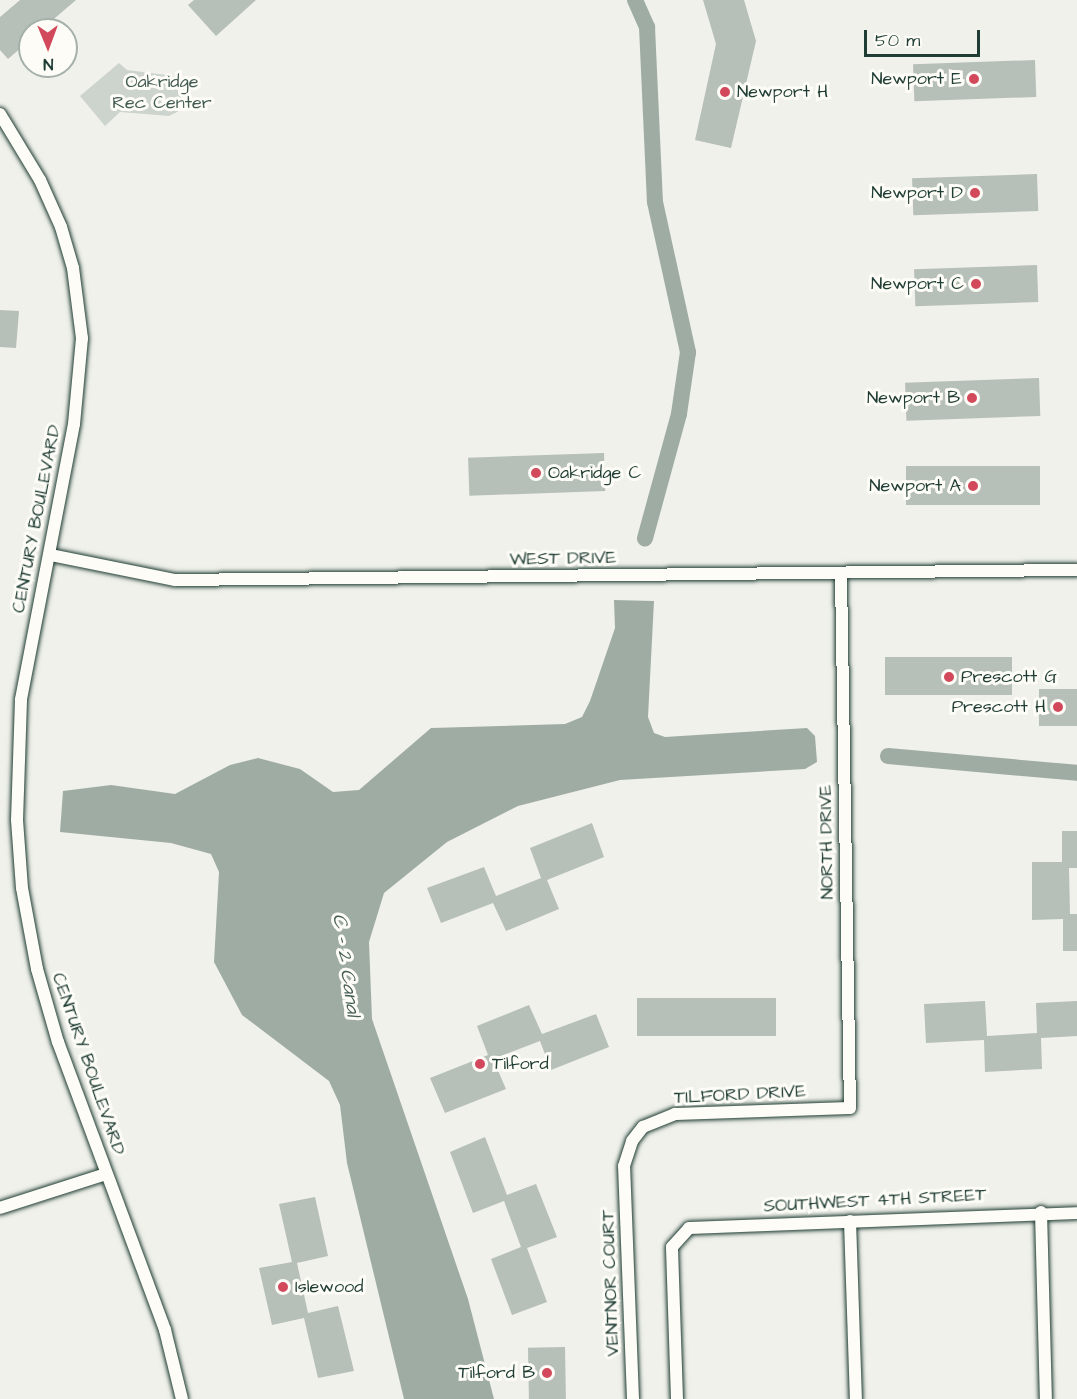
<!DOCTYPE html>
<style>
body{margin:0}
#map{position:relative;width:1077px;height:1399px;overflow:hidden;background:#f0f1eb;font-family:"Architects Daughter",sans-serif}
div>[style]{position:absolute}
.green>*{inset:0;background:#cdd3cd}
.water>*{inset:0;background:#9faca4}
.canal>*{height:16px;margin:-8px;padding:0 8px;transform-origin:8px;border-radius:8px;background:#9faca4}
.building>*{inset:0;background:#b6bfb8;transform-origin:0 0}
.roads{filter:drop-shadow(0 0 2px #1f3d34) drop-shadow(0 0 2px #1f3d34)}
.minor>*{height:12px;margin:-6px;padding:0 6px;transform-origin:6px;border-radius:6px;background:#fdfcf7}
.dots>*{width:16px;height:16px;translate:-50% -50%;box-sizing:border-box;border:3px solid #fdfcf7;border-radius:50%}
span{translate:-50% -50%;white-space:nowrap;text-align:center;line-height:1.15;-webkit-text-stroke:6px #fdfcf7;paint-order:stroke}
.poi-label{font-size:18px;color:#1f3d34}
.right{translate:-100% -50%;text-align:right}
.left{translate:0 -50%;text-align:left}
.park-label{font-size:18px;color:#425b53}
.street-label{font-size:18px;color:#1f3d34}
.water-label{font-size:20px;color:#455e56;font-style:italic}
.north{position:absolute;left:18px;top:18px;width:60px;height:60px;box-sizing:border-box;background:#fdfcf7;border:2px solid #a4b0a9;border-radius:50%;rotate:179deg;font-size:16px;font-weight:700;line-height:24px;text-align:center;color:#1f3d34}
.north::after{content:'';display:block;margin:auto;width:21px;height:27px;background:#d1495b;clip-path:polygon(50% 0,100% 100%,50% 72%,0 100%)}
.scale{position:absolute;left:864px;top:30px;width:116px;height:27px;box-sizing:border-box;border:3px solid #1f3d34;border-top:0;padding-left:8px;font-size:18px;line-height:21px;white-space:nowrap;color:#1f3d34;-webkit-text-stroke:4px #fdfcf7;paint-order:stroke}
</style>
<div id="map">
<div class="green">
<i style="clip-path:polygon(119px 63px,127px 70px,182px 77px,191px 85px,189px 106px,169px 116px,120px 112px,105px 126px,80px 96px)"></i>
</div>
<div class="water">
<i style="clip-path:polygon(614px 600px,654px 601px,648px 717px,654px 733px,665px 737px,807px 728px,815px 736px,817px 762px,805px 769px,620px 780px,518px 806px,447px 842px,384px 893px,369px 942px,372px 1019px,468px 1299px,494px 1399px,404px 1399px,347px 1163px,340px 1105px,329px 1081px,242px 1015px,214px 962px,219px 872px,211px 854px,171px 843px,60px 832px,63px 791px,111px 785px,175px 794px,230px 765px,258px 758px,300px 769px,333px 792px,359px 790px,431px 728px,565px 724px,582px 717px,590px 701px,615px 628px)"></i>
</div>
<div class="canal">
<i style="left:635px;top:0;width:30px;rotate:66deg"></i>
<i style="left:647px;top:27px;width:175px;rotate:87.4deg"></i>
<i style="left:655px;top:202px;width:154px;rotate:77.6deg"></i>
<i style="left:688px;top:352px;width:63px;rotate:98.3deg"></i>
<i style="left:679px;top:414px;width:129px;rotate:105.3deg"></i>
<i style="left:888px;top:756px;width:190px;rotate:5.1deg"></i>
</div>
<div class="building">
<i style="clip-path:polygon(20px 0,76px 0,41px 30px,30px 30px,30px 40px,8px 59px,0 50px,0 17px)"></i>
<i style="clip-path:polygon(194px 0,256px 0,216px 36px,188px 5px)"></i>
<i style="clip-path:polygon(703px 0,744px 0,756px 41px,731px 148px,695px 140px,716px 44px)"></i>
<i style="left:1035px;top:60px;width:37px;height:122px;rotate:88deg"></i>
<i style="left:1037px;top:174px;width:37px;height:125px;rotate:88deg"></i>
<i style="left:1037px;top:265px;width:37px;height:123px;rotate:88deg"></i>
<i style="clip-path:polygon(0 310px,19px 311px,16px 348px,0 347px)"></i>
<i style="left:1039px;top:378px;width:38px;height:134px;rotate:88deg"></i>
<i style="left:604px;top:453px;width:38px;height:136px;rotate:88deg"></i>
<i style="left:1040px;top:466px;width:39px;height:134px;rotate:90deg"></i>
<i style="left:1012px;top:657px;width:38px;height:127px;rotate:90deg"></i>
<i style="left:1039px;top:689px;width:38px;height:37px"></i>
<i style="clip-path:polygon(592px 823px,604px 857px,547px 880px,559px 909px,506px 931px,493px 903px,441px 923px,427px 888px,484px 867px,496px 896px,541px 878px,530px 848px)"></i>
<i style="clip-path:polygon(1062px 831px,1077px 831px,1077px 868px,1069px 868px,1070px 914px,1077px 914px,1077px 951px,1063px 951px,1063px 919px,1032px 920px,1032px 862px,1062px 862px)"></i>
<i style="left:776px;top:998px;width:38px;height:139px;rotate:90deg"></i>
<i style="clip-path:polygon(985px 1001px,987px 1036px,1037px 1033px,1036px 1003px,1077px 1001px,1077px 1036px,1041px 1038px,1042px 1069px,985px 1072px,984px 1040px,926px 1043px,924px 1004px)"></i>
<i style="clip-path:polygon(529px 1005px,542px 1034px,596px 1014px,609px 1047px,551px 1070px,540px 1041px,493px 1059px,506px 1089px,445px 1113px,430px 1078px,488px 1055px,477px 1026px)"></i>
<i style="clip-path:polygon(485px 1137px,507px 1195px,536px 1184px,557px 1237px,527px 1248px,547px 1302px,512px 1315px,491px 1259px,521px 1247px,504px 1201px,473px 1213px,450px 1152px)"></i>
<i style="clip-path:polygon(315px 1197px,328px 1256px,297px 1263px,308px 1313px,338px 1306px,354px 1371px,318px 1378px,304px 1318px,272px 1325px,259px 1268px,292px 1262px,279px 1204px)"></i>
<i style="left:565px;top:1347px;width:52px;height:37px;rotate:89deg"></i>
</div>
<div class="roads">
<div class="minor">
<i style="left:0;top:114px;width:77px;rotate:58.8deg"></i>
<i style="left:40px;top:180px;width:51px;rotate:65.9deg"></i>
<i style="left:61px;top:227px;width:43px;rotate:73.7deg"></i>
<i style="left:73px;top:268px;width:71px;rotate:82.7deg"></i>
<i style="left:82px;top:338px;width:86px;rotate:95.3deg"></i>
<i style="left:74px;top:424px;width:281px;rotate:100.9deg"></i>
<i style="left:21px;top:700px;width:120px;rotate:91.9deg"></i>
<i style="left:17px;top:820px;width:68px;rotate:85.8deg"></i>
<i style="left:22px;top:888px;width:82px;rotate:79.5deg"></i>
<i style="left:37px;top:969px;width:76px;rotate:74deg"></i>
<i style="left:58px;top:1042px;width:307px;rotate:69.6deg"></i>
<i style="left:165px;top:1330px;width:71px;rotate:76.2deg"></i>
<i style="left:51px;top:555px;width:126px;rotate:11.4deg"></i>
<i style="left:175px;top:580px;width:902px;rotate:-0.64deg"></i>
<i style="left:0;top:1208px;width:111px;rotate:-17.8deg"></i>
<i style="left:1041px;top:1212px;width:187px;rotate:88.5deg"></i>
<i style="left:850px;top:1221px;width:178px;rotate:88.1deg"></i>
<i style="left:633px;top:1399px;width:233px;rotate:-92.2deg"></i>
<i style="left:624px;top:1166px;width:26px;rotate:-72deg"></i>
<i style="left:632px;top:1141px;width:18px;rotate:-52deg"></i>
<i style="left:643px;top:1127px;width:35px;rotate:-22deg"></i>
<i style="left:675px;top:1114px;width:175px;rotate:-2deg"></i>
<i style="left:850px;top:1108px;width:534px;rotate:-90.97deg"></i>
<i style="left:677px;top:1399px;width:152px;rotate:-91.9deg"></i>
<i style="left:672px;top:1247px;width:25px;rotate:-48deg"></i>
<i style="left:689px;top:1228px;width:388px;rotate:-2.2deg"></i>
</div>
</div>
<div class="dots">
<i style="left:974px;top:79px;background:#d1495b"></i>
<i style="left:725px;top:92px;background:#d1495b"></i>
<i style="left:975px;top:193px;background:#d1495b"></i>
<i style="left:976px;top:284px;background:#d1495b"></i>
<i style="left:972px;top:398px;background:#d1495b"></i>
<i style="left:536px;top:473px;background:#d1495b"></i>
<i style="left:973px;top:486px;background:#d1495b"></i>
<i style="left:949px;top:677px;background:#d1495b"></i>
<i style="left:1058px;top:707px;background:#d1495b"></i>
<i style="left:480px;top:1064px;background:#d1495b"></i>
<i style="left:283px;top:1287px;background:#d1495b"></i>
<i style="left:547px;top:1373px;background:#d1495b"></i>
</div>
<div class="poi-label">
<span class="right" style="left:962px;top:79px">Newport E</span>
<span class="left" style="left:737px;top:92px">Newport H</span>
<span class="right" style="left:963px;top:193px">Newport D</span>
<span class="right" style="left:964px;top:284px">Newport C</span>
<span class="right" style="left:960px;top:398px">Newport B</span>
<span class="left" style="left:548px;top:473px">Oakridge C</span>
<span class="right" style="left:961px;top:486px">Newport A</span>
<span class="left" style="left:961px;top:677px">Prescott G</span>
<span class="right" style="left:1046px;top:707px">Prescott H</span>
<span class="left" style="left:492px;top:1064px">Tilford</span>
<span class="left" style="left:295px;top:1287px">Islewood</span>
<span class="right" style="left:535px;top:1373px">Tilford B</span>
</div>
<div class="park-label">
<span style="left:162px;top:93px">Oakridge<br>Rec Center</span>
</div>
<div class="street-label">
<span style="left:37px;top:519px;rotate:-79deg">CENTURY BOULEVARD</span>
<span style="left:563px;top:559px;rotate:-1deg">WEST DRIVE</span>
<span style="left:827px;top:842px;rotate:-91deg">NORTH DRIVE</span>
<span style="left:88px;top:1064px;rotate:71deg">CENTURY BOULEVARD</span>
<span style="left:740px;top:1095px;rotate:-3deg">TILFORD DRIVE</span>
<span style="left:875px;top:1201px;rotate:-3deg">SOUTHWEST 4TH STREET</span>
<span style="left:611px;top:1283px;rotate:-92deg">VENTNOR COURT</span>
</div>
<div class="water-label">
<span style="left:346px;top:965px;rotate:82deg">C - 2 Canal</span>
</div>
<div class="north">N</div>
<div class="scale">50 m</div>
</div>
